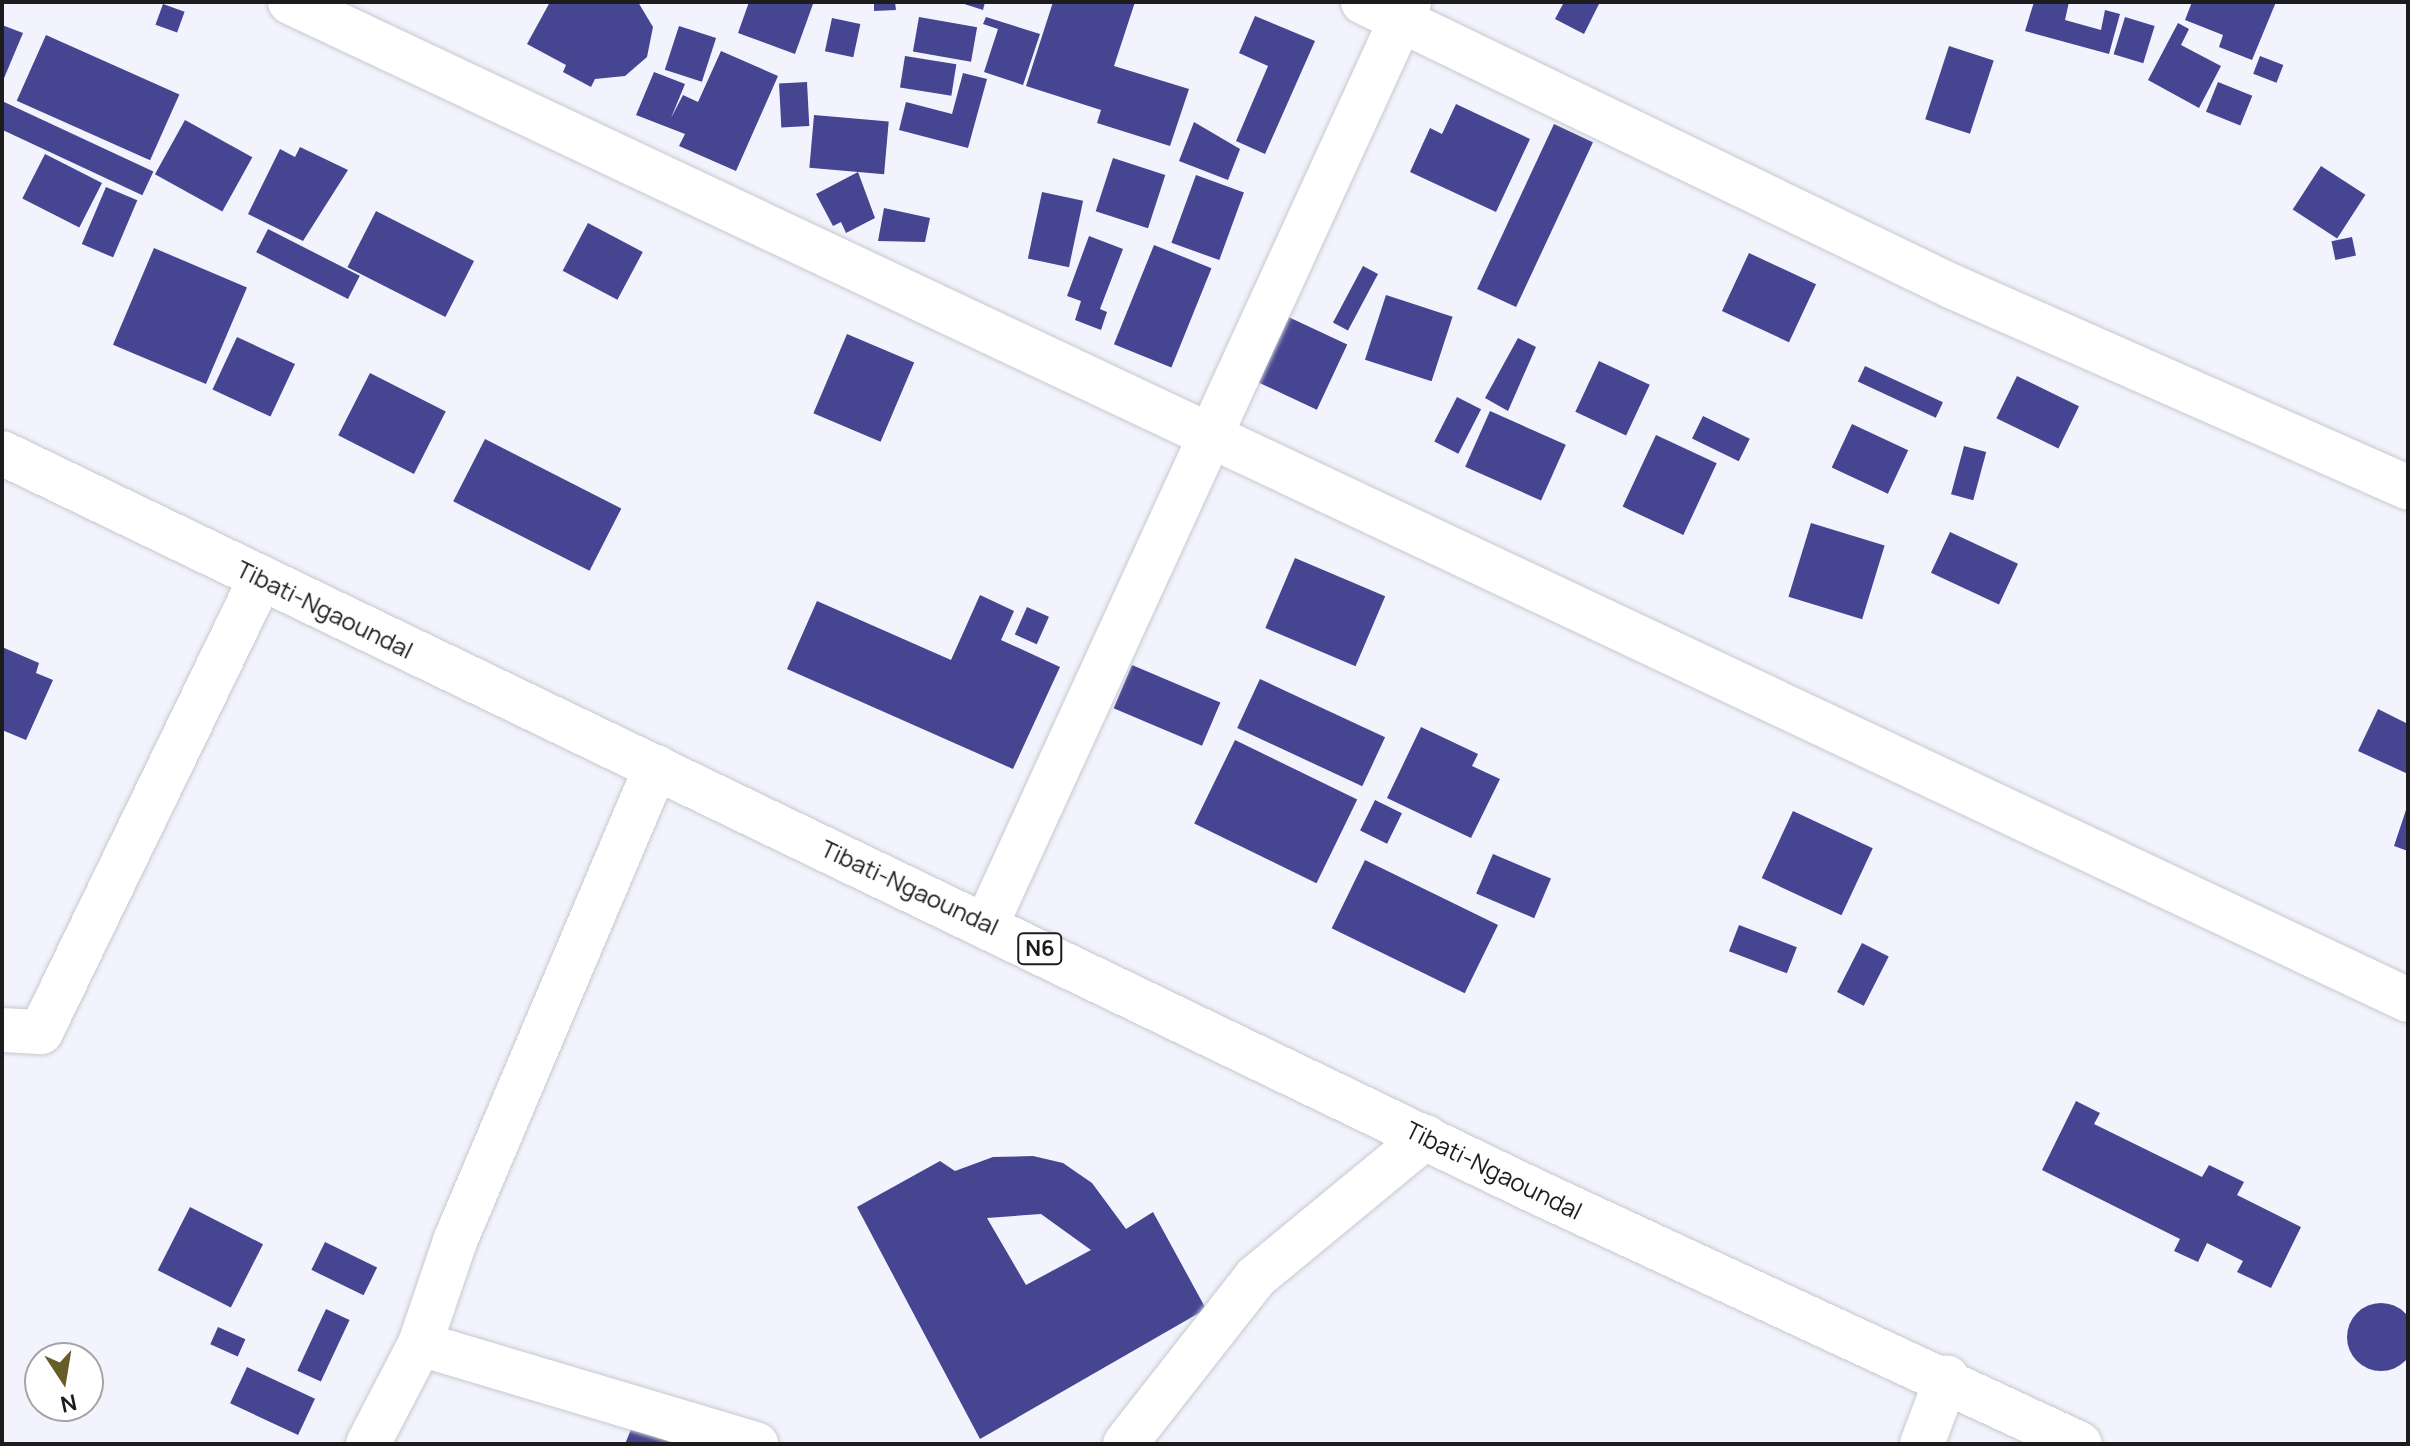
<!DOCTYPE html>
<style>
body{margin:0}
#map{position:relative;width:2410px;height:1446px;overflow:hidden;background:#f2f3fc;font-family:Manrope,sans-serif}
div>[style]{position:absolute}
.building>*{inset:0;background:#454591;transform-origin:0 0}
.round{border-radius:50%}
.roads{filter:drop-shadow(0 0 2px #c7c9d1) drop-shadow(0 0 2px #c7c9d1)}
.street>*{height:44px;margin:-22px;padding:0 22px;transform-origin:22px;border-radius:22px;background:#fff}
.highway>*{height:44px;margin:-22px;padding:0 22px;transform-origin:22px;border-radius:22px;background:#fff}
span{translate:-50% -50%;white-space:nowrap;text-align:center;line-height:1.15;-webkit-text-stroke:8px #fff;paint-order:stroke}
.shield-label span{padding:2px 6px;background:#fff;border:2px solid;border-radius:6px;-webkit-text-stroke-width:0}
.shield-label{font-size:22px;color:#1c1c1f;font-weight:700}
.street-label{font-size:24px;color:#1c1c1f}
.frame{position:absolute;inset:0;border:4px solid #1c1c1f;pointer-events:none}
.north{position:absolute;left:24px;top:1342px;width:80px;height:80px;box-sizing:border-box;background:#fff;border:2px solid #a4a4a5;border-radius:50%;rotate:168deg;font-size:22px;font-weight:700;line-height:32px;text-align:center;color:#1c1c1f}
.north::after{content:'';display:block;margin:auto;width:28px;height:36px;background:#675d29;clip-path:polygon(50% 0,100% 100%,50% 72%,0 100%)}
</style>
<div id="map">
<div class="building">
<i style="clip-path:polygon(550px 2px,638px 2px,653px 27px,647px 57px,625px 76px,595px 79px,591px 87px,563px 72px,566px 65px,527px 44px)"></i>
<i style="clip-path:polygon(749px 2px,813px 4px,795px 54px,738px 33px)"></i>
<i style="clip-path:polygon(874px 2px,895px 2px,896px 10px,874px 11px)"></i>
<i style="clip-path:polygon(958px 2px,985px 2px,983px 10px)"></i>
<i style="clip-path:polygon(1053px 2px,1135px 2px,1114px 66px,1189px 89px,1170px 146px,1097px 123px,1101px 110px,1026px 86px)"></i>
<i style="clip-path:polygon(1564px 2px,1600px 2px,1584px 34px,1555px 19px)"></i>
<i style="clip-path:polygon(2034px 2px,2069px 2px,2065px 20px,2101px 30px,2105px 10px,2120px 14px,2109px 54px,2025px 31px)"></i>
<i style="clip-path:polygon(2192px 2px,2276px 2px,2252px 60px,2219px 47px,2223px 35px,2185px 20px)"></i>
<i style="left:163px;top:4px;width:23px;height:22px;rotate:20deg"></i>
<i style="clip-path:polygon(1255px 16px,1315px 41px,1265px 154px,1236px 141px,1268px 66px,1239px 53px)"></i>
<i style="left:919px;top:17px;width:59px;height:35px;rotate:10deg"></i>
<i style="clip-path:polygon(986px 17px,1040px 34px,1023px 85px,984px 72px,998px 29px,983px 24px)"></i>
<i style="left:2125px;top:17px;width:31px;height:39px;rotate:17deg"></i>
<i style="left:832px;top:18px;width:29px;height:34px;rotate:12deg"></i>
<i style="clip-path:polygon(2178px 23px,2189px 29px,2181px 45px,2221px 66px,2199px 108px,2148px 80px)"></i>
<i style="clip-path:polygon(2px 25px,23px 33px,2px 83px)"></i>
<i style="left:679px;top:26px;width:39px;height:46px;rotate:18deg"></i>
<i style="left:46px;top:35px;width:146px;height:72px;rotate:24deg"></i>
<i style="left:1949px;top:46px;width:47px;height:77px;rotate:18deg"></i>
<i style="clip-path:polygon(721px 51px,778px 76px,736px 171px,679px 146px,685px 134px,636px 115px,654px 72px,685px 84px,671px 118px,683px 95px,698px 102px)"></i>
<i style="left:905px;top:56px;width:52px;height:32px;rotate:9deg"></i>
<i style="left:2260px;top:56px;width:25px;height:19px;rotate:21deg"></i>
<i style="clip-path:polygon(963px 73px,987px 79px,968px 148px,899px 130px,906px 102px,952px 114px)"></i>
<i style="left:807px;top:82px;width:44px;height:28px;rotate:87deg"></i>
<i style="left:2218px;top:82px;width:37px;height:32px;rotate:22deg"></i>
<i style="left:2px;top:101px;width:167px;height:26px;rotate:25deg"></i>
<i style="clip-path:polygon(1456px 104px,1530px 139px,1496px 212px,1410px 172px,1430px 128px,1442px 134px)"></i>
<i style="left:814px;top:115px;width:75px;height:53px;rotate:5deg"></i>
<i style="left:185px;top:120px;width:77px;height:62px;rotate:29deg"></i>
<i style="clip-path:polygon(1194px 122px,1240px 149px,1228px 180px,1179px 161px)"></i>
<i style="left:1554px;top:124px;width:43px;height:182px;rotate:25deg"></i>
<i style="clip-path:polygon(300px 147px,348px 170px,303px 241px,248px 214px,280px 149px,295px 157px)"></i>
<i style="left:45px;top:154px;width:64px;height:50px;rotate:27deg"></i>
<i style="left:1113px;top:158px;width:55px;height:56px;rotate:18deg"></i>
<i style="left:2321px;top:166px;width:53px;height:52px;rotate:33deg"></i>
<i style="clip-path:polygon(858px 172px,875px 218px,846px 233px,841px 222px,833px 226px,816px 194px)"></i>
<i style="left:1196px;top:175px;width:51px;height:72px;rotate:20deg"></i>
<i style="left:106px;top:187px;width:34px;height:62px;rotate:23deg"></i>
<i style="left:1042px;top:192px;width:42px;height:68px;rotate:12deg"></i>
<i style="clip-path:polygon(884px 208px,930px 218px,925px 242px,878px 241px)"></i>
<i style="left:376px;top:211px;width:110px;height:63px;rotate:27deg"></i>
<i style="left:588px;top:223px;width:62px;height:54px;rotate:28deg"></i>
<i style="left:268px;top:229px;width:103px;height:26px;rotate:27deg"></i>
<i style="clip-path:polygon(1089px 236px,1123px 249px,1100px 309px,1107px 312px,1101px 330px,1075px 320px,1081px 301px,1067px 296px)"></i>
<i style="left:2352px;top:237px;width:19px;height:21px;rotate:78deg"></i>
<i style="left:1154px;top:245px;width:62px;height:107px;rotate:22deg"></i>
<i style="left:154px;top:248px;width:101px;height:105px;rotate:23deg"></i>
<i style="left:1749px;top:253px;width:74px;height:64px;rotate:25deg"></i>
<i style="left:1363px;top:266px;width:17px;height:64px;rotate:28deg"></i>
<i style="left:1386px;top:295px;width:70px;height:68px;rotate:18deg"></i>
<i style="left:1282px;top:314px;width:72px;height:72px;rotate:25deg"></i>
<i style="left:847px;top:334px;width:73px;height:86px;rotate:23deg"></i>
<i style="left:237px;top:337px;width:64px;height:58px;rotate:25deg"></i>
<i style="clip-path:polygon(1518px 338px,1536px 347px,1508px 411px,1485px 398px)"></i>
<i style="left:1599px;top:361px;width:56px;height:56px;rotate:25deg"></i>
<i style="left:1865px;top:366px;width:86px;height:17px;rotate:25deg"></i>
<i style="left:370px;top:373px;width:85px;height:70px;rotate:27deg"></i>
<i style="left:2017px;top:376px;width:69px;height:47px;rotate:26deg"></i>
<i style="left:1457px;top:397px;width:27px;height:50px;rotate:27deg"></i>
<i style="left:1490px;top:411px;width:83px;height:61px;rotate:24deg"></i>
<i style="left:1703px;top:416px;width:52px;height:25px;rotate:26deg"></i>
<i style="left:1852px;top:424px;width:62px;height:48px;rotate:25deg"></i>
<i style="left:1656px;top:435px;width:67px;height:79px;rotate:25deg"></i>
<i style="left:485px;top:439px;width:153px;height:70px;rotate:27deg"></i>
<i style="left:1964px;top:446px;width:23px;height:50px;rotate:15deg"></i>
<i style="left:1811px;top:523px;width:77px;height:77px;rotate:17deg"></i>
<i style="left:1950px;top:532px;width:75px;height:45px;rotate:25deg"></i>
<i style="left:1295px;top:558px;width:98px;height:76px;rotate:23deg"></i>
<i style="clip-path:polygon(980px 595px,1014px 611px,1001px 640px,1060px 667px,1013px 769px,787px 669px,817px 601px,951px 660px)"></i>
<i style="left:1027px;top:607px;width:24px;height:30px;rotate:24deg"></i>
<i style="clip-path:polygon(2px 647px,39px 663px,36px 673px,53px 680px,26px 740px,2px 730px)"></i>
<i style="left:1132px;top:665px;width:96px;height:47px;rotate:23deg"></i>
<i style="left:1260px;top:679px;width:138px;height:54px;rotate:25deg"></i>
<i style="clip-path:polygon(2378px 709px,2408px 724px,2408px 774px,2358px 751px)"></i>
<i style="clip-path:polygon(1421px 727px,1478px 754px,1472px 766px,1500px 779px,1471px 838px,1387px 798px)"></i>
<i style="left:1235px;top:740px;width:136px;height:93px;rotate:26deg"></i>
<i style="left:1375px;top:800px;width:30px;height:34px;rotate:26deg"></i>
<i style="clip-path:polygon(2408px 804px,2408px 851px,2394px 846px)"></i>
<i style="left:1793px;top:811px;width:88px;height:74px;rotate:25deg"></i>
<i style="left:1493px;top:854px;width:63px;height:43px;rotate:23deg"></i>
<i style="left:1365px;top:860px;width:148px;height:76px;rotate:26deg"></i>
<i style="left:1739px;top:925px;width:62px;height:28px;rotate:21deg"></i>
<i style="left:1862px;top:943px;width:30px;height:55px;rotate:27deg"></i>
<i style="clip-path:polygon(2076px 1101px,2100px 1113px,2094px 1124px,2202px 1177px,2209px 1165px,2244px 1182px,2237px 1195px,2301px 1227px,2271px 1288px,2237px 1272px,2243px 1261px,2207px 1243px,2198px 1262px,2174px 1251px,2180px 1239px,2042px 1170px)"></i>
<i style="clip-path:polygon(evenodd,1033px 1156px,1063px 1163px,1092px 1183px,1126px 1229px,1153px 1212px,1206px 1309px,980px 1439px,857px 1207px,940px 1161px,955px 1171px,993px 1157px,1033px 1156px,1041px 1214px,1091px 1250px,1026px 1285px,987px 1218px,1041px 1214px)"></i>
<i style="left:190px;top:1207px;width:82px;height:71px;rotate:27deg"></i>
<i style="left:325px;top:1242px;width:58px;height:31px;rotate:26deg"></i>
<i class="round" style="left:2347px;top:1303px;width:68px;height:68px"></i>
<i style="left:326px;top:1309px;width:26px;height:68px;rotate:25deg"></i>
<i style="left:218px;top:1327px;width:30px;height:19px;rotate:24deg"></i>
<i style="left:247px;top:1367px;width:75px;height:40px;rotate:25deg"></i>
<i style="clip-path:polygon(632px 1427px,675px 1444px,625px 1444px)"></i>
</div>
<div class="roads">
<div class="street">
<i style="left:290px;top:2px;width:2341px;rotate:25.23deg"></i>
<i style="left:1363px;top:2px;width:653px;rotate:25.78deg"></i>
<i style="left:1951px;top:286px;width:500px;rotate:23.8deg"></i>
<i style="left:987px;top:923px;width:1013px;rotate:-65.38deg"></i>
<i style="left:2px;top:1030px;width:39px;rotate:3deg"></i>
<i style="left:41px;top:1032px;width:504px;rotate:-64.15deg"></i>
<i style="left:420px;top:1344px;width:351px;rotate:16.6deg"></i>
<i style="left:368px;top:1444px;width:113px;rotate:-62.5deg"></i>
<i style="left:420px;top:1344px;width:109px;rotate:-71.2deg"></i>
<i style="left:455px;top:1241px;width:515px;rotate:-67.02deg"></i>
<i style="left:1125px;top:1444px;width:212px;rotate:-51.9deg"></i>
<i style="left:1256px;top:1277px;width:220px;rotate:-39.5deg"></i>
<i style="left:1922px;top:1444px;width:71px;rotate:-69.3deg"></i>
</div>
<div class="highway">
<i style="left:2px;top:453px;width:1706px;rotate:25.71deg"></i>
<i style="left:1539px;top:1193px;width:596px;rotate:24.89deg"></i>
</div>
</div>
<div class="shield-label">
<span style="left:1040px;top:949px">N6</span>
</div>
<div class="street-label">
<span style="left:325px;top:609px;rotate:26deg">Tibati-Ngaoundal</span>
<span style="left:910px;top:887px;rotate:25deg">Tibati-Ngaoundal</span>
<span style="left:1494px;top:1170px;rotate:26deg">Tibati-Ngaoundal</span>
</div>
<div class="frame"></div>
<div class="north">N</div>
</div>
